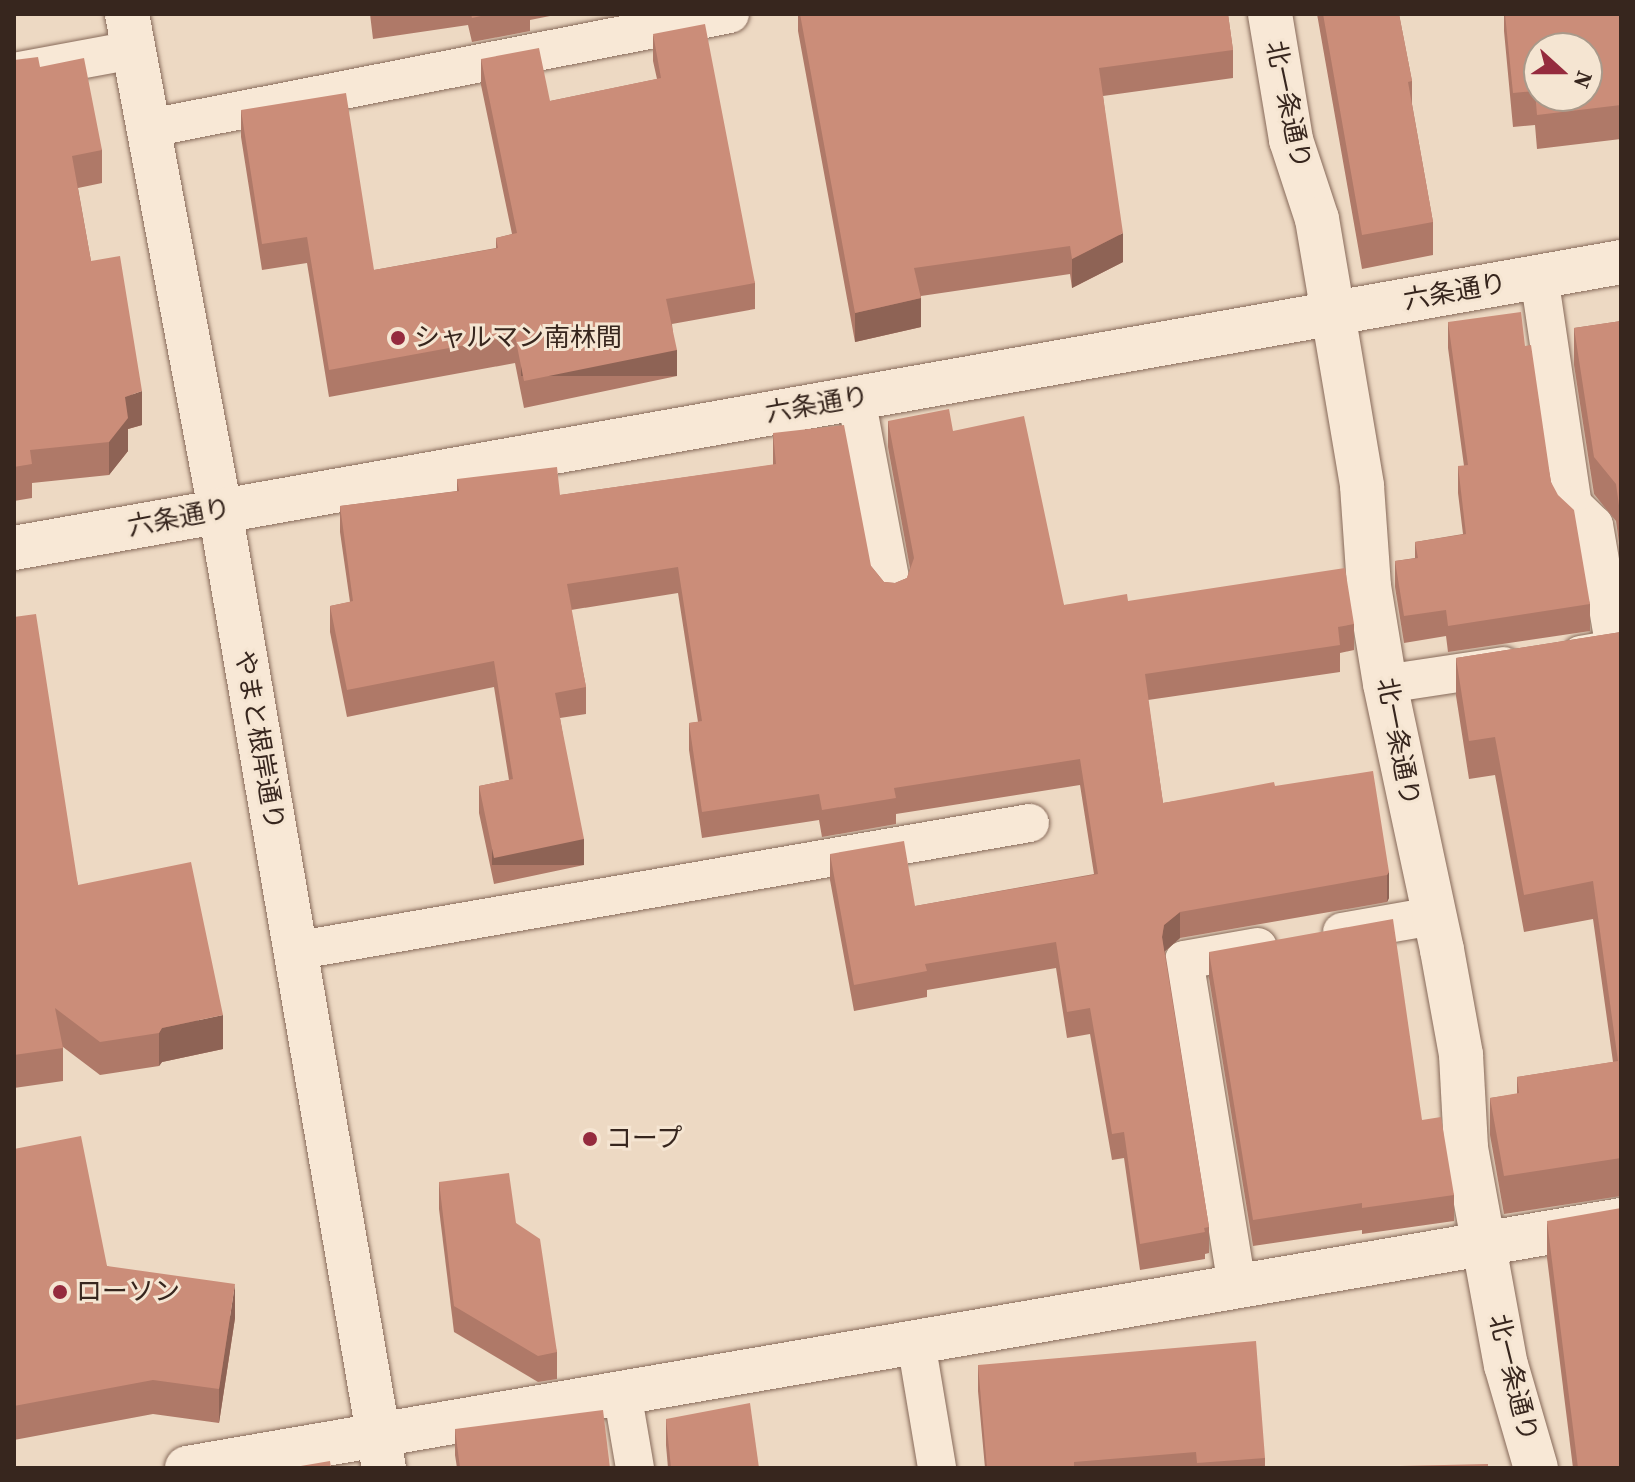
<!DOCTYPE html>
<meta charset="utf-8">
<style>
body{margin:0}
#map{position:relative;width:1635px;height:1482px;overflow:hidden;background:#edd9c3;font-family:"Source Serif 4","Noto Sans JP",serif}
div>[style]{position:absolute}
.roads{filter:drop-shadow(0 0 2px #876a5a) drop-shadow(0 0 2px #876a5a)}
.service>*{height:38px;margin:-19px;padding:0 19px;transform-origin:19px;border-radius:19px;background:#f8e8d6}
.minor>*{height:44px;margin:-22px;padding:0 22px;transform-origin:22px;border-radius:22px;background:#f8e8d6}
.tertiary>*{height:44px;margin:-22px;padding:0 22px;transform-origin:22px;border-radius:22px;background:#f8e8d6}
.wall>*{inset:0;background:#af7968}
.shaded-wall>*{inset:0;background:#8e6355;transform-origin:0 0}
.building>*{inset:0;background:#cb8d79}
.dots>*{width:22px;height:22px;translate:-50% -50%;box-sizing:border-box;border:4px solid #f5e5d2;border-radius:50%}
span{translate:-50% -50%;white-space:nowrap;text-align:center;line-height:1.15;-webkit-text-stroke:6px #f5e5d2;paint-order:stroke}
.street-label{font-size:26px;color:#37261e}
.poi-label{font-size:26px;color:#37261e}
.left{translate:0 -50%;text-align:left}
.frame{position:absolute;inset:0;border:16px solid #37261e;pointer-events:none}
.north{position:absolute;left:1523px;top:32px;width:80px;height:80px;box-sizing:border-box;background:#f5e5d2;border:2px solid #a9998a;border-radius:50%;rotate:111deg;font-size:22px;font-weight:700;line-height:32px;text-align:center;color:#37261e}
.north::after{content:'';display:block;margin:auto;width:28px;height:36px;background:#952b3e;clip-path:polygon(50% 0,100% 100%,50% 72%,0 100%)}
</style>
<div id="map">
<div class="roads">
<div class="service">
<i style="left:14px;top:72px;width:121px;rotate:-10.5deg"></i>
<i style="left:150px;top:128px;width:591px;rotate:-11.12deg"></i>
<i style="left:1539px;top:276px;width:232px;rotate:81.6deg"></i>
<i style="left:1573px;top:505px;width:29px;rotate:44deg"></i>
<i style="left:1594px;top:525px;width:126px;rotate:80.4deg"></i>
<i style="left:1615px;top:649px;width:35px;rotate:170deg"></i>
<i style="left:856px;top:398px;width:193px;rotate:79.3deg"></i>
<i style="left:1385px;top:684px;width:120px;rotate:-8.6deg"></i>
<i style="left:1342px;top:932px;width:92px;rotate:-10deg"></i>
<i style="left:294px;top:951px;width:747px;rotate:-9.87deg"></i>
<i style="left:1237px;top:1286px;width:330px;rotate:-99.2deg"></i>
<i style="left:1184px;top:960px;width:75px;rotate:-10deg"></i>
<i style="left:916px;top:1342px;width:128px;rotate:80.5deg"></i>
<i style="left:622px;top:1392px;width:77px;rotate:80.3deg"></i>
</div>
<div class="minor">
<i style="left:1270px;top:14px;width:128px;rotate:80.5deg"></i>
<i style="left:1291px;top:140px;width:83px;rotate:71.8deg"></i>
<i style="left:1317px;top:219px;width:271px;rotate:80.4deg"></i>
<i style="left:1362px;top:486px;width:100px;rotate:86deg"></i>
<i style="left:1369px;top:586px;width:99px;rotate:80.7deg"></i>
<i style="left:1385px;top:684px;width:272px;rotate:77.9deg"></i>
<i style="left:1442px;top:950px;width:107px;rotate:79.7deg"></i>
<i style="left:1461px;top:1055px;width:93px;rotate:86.9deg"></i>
<i style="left:1466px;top:1148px;width:221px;rotate:79.6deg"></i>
<i style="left:1506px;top:1365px;width:107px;rotate:73.8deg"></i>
<i style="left:187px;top:1468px;width:1455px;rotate:-9.81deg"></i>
</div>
<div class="tertiary">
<i style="left:127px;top:14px;width:505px;rotate:79.38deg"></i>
<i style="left:220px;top:510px;width:972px;rotate:80.29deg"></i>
<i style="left:14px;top:548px;width:1632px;rotate:-10.09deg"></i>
</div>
</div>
<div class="wall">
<i style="clip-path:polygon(370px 14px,560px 14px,530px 20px,530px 31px,472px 42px,468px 25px,373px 39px)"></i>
<i style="clip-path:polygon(798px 14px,1228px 14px,1233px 50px,1233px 78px,1103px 96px,1123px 262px,1072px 288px,1070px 274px,921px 296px,921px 327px,855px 342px,798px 31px)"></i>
<i style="clip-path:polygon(1317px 14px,1399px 14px,1412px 81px,1412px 104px,1433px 222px,1433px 255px,1362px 269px)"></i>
<i style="clip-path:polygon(1504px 14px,1621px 14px,1621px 139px,1537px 149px,1535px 125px,1513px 127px,1504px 31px)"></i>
<i style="clip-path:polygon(653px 34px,755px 283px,755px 309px,672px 324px,677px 376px,524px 408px,515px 363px,329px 397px,307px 263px,262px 270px,241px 137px,241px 110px,374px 270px,496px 248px,496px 238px,512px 234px,481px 85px,481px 59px,550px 101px,657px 79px,653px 61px)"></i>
<i style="clip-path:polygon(14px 60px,40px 67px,102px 150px,102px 183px,78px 188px,91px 261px,142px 425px,128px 429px,128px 451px,109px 475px,32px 483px,32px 498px,14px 501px)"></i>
<i style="clip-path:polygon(1621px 321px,1621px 557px,1616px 521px,1594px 494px,1574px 365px,1574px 328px)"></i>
<i style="clip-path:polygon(1448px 322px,1525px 346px,1551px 482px,1590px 604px,1590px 631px,1448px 652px,1446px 636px,1404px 643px,1395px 587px,1395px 561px,1415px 558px,1415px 542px,1463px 534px,1458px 493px,1458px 466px,1464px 466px,1448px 348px)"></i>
<i style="clip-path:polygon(888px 421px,953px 431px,1064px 605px,1128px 601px,1354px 624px,1354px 650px,1340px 653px,1340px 672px,1148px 700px,1163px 803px,1275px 786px,1389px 872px,1389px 898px,1387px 902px,1180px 938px,1165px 951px,1209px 1227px,1209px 1253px,1205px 1254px,1205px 1259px,1140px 1270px,1124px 1158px,1112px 1160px,1090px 1034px,1067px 1038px,1056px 968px,927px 990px,927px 997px,854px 1011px,830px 880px,830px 854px,915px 906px,1094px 874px,1080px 785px,896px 814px,896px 824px,822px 837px,819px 820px,702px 838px,689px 750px,689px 723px,698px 722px,678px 593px,571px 610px,586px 687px,586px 714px,560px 718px,584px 865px,494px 884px,479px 813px,479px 786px,509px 780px,494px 687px,347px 717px,330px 632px,330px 606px,350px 602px,340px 532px,340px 506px,457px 491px,457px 479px,560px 495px,773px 465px,773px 433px,871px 566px,884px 582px,895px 583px,907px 578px,910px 568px,888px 447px)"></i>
<i style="clip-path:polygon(14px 617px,78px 885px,223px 1049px,162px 1062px,159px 1066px,100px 1075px,63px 1047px,63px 1081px,14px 1088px)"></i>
<i style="clip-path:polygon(1621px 632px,1621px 1196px,1504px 1214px,1490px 1135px,1490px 1098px,1517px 1094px,1517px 1077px,1613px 1062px,1593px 919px,1524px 932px,1495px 775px,1469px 779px,1456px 696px,1456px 658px)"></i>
<i style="clip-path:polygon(1209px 952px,1422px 1120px,1454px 1195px,1454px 1221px,1362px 1234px,1362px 1230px,1253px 1246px,1209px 978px)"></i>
<i style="clip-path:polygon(14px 1149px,107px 1266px,235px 1318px,219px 1423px,153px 1414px,14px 1440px)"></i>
<i style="clip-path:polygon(439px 1182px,516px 1223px,557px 1352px,557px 1379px,538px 1382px,454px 1332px,439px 1209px)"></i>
<i style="clip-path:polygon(1547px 1221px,1621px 1468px,1573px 1468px,1547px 1258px)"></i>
<i style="clip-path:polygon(978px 1365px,1265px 1458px,1265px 1468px,985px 1468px,978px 1391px)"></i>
<i style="clip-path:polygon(666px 1419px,759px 1468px,668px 1468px,666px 1445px)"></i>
<i style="clip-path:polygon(455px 1429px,610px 1468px,457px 1468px,455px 1455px)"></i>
</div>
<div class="shaded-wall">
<i style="clip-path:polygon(1123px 233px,1123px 262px,1072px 288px,1072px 259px)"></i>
<i style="clip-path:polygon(921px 298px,921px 327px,855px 342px,855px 313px)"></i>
<i style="left:677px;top:350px;width:26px;height:156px;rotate:90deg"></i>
<i style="clip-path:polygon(142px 391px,142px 425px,128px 429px,128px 451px,109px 475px,109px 442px,125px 397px)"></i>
<i style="left:584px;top:839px;width:26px;height:92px;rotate:90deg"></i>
<i style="clip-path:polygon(1389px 872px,1389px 898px,1387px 902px,1387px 875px)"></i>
<i style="clip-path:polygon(1180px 912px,1180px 938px,1164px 952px,1162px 937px,1164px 925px)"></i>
<i style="clip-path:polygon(223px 1015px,223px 1049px,162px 1062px,159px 1066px,159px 1033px,162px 1028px)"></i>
<i style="clip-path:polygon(235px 1284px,235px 1318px,219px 1423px,219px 1389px)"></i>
</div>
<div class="building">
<i style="clip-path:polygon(471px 14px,490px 14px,472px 18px)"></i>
<i style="clip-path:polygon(800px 14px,1228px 14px,1233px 50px,1099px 68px,1123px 233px,1072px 259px,1070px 246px,914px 268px,921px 298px,855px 313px)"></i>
<i style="clip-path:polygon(1323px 14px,1399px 14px,1412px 81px,1408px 82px,1433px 222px,1362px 235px)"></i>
<i style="clip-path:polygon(evenodd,1505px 14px,1621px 14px,1621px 105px,1537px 115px,1535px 91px,1513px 93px,1505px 14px,1539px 48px,1587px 48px,1587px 96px,1539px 96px,1539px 48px)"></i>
<i style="clip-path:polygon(705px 24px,755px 283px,666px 299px,677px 350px,524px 381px,515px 336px,329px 370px,307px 237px,262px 244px,241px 110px,346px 93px,374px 270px,498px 248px,496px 238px,517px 233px,481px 59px,539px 48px,550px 101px,661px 78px,653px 34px)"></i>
<i style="clip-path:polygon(38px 57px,40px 67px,84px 58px,102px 150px,72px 156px,91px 261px,120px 256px,142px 391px,125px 397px,128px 418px,109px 442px,30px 450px,32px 464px,14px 467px,14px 60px)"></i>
<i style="clip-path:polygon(1521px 312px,1525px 346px,1531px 345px,1551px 482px,1558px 495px,1574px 510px,1590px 604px,1448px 626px,1446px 610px,1404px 616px,1395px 561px,1418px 558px,1415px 542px,1466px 534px,1458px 466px,1468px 465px,1448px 322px)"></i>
<i style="clip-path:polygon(1621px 321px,1621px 520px,1616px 484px,1594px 457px,1574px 328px)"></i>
<i style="clip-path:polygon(949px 409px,953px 431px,1024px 416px,1064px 605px,1127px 594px,1128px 601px,1345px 568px,1354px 624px,1338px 627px,1340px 645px,1145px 674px,1163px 803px,1274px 782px,1275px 786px,1373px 771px,1389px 872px,1387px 875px,1180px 912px,1164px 925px,1162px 937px,1209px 1227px,1204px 1228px,1205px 1232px,1140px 1244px,1124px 1132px,1112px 1134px,1090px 1008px,1067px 1012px,1056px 942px,925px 964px,927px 971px,854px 985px,830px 854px,904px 841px,915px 906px,1098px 874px,1080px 759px,894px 788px,896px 798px,822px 810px,819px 794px,702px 812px,689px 723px,702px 721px,678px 567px,567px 584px,586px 687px,555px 693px,584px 839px,494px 858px,479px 786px,513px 779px,494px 661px,347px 690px,330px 606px,353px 601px,340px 506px,459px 491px,457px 479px,557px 467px,560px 495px,776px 464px,773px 433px,844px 425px,871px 566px,884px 582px,895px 583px,907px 578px,914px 558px,888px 421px)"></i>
<i style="clip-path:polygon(36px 614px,78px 885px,191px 862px,223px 1015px,162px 1028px,159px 1033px,100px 1042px,55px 1008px,63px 1048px,14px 1055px,14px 617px)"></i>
<i style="clip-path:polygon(1621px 632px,1621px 1158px,1504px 1176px,1490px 1098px,1519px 1093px,1517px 1077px,1618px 1061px,1593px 881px,1524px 895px,1495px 737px,1469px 741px,1456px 658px)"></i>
<i style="clip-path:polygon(1393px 919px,1422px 1120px,1441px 1117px,1454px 1195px,1362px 1208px,1362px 1203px,1253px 1220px,1209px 952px)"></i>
<i style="clip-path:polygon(81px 1136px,107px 1266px,235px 1284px,219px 1389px,153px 1380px,14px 1406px,14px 1149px)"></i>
<i style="clip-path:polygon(509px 1173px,516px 1223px,540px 1239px,557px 1352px,538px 1356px,454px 1306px,439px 1182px)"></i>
<i style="clip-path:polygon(1621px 1208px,1621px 1468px,1578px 1468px,1547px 1221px)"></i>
<i style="clip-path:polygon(1256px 1341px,1265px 1458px,1197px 1463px,1196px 1452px,1074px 1462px,1074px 1468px,987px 1468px,978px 1365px)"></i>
<i style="clip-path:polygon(750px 1403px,759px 1468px,671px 1468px,666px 1419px)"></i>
<i style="clip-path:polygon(603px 1410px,610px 1468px,460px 1468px,455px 1429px)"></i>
<i style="clip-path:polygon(330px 1461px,331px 1468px,289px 1468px)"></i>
<i style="clip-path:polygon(1488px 1464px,1488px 1468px,1400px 1468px,1400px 1466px)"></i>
</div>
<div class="dots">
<i style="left:398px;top:338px;background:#952b3e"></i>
<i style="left:590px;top:1139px;background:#952b3e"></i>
<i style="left:60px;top:1292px;background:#952b3e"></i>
</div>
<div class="street-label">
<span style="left:1288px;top:105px;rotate:78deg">北一条通り</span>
<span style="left:1455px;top:292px;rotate:-10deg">六条通り</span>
<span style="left:817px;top:405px;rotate:-10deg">六条通り</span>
<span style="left:179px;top:518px;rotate:-11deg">六条通り</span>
<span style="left:259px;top:740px;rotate:80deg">やまと根岸通り</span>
<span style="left:1398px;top:742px;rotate:79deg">北一条通り</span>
<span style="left:1513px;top:1378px;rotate:76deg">北一条通り</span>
</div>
<div class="poi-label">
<span class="left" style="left:414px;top:338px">シャルマン南林間</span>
<span class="left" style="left:606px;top:1139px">コープ</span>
<span class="left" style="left:76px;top:1292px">ローソン</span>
</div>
<div class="frame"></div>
<div class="north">N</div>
</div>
